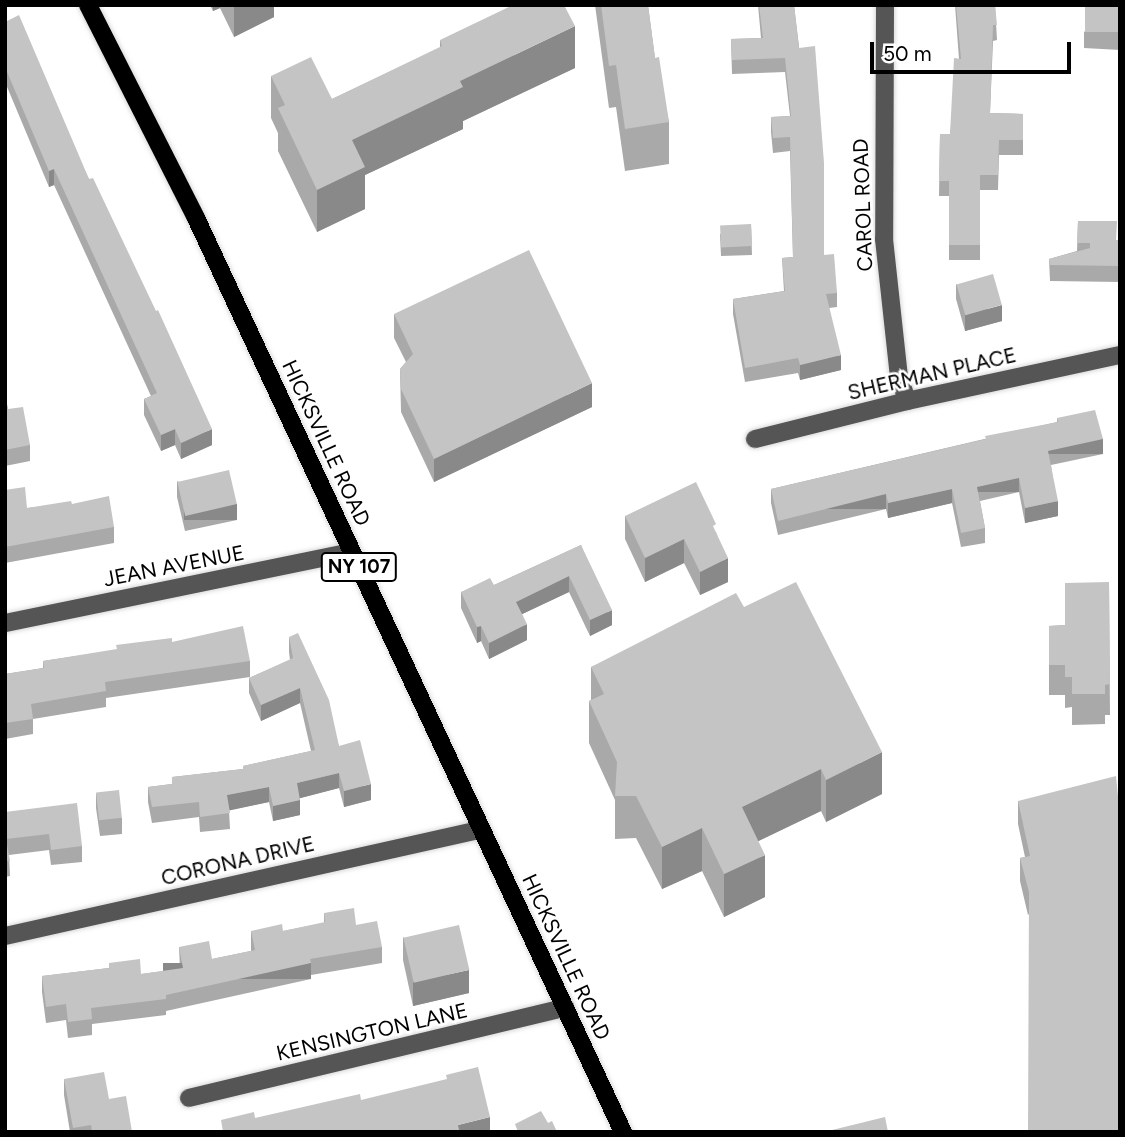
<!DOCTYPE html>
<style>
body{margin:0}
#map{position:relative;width:1125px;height:1137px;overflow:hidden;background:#fff;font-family:Figtree,sans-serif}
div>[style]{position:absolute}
.roads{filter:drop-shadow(0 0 2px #dbdbdb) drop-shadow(0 0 2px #dbdbdb)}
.minor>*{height:18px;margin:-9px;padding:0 9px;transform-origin:9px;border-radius:9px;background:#555}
.major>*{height:18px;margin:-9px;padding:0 9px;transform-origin:9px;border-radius:9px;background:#000}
.wall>*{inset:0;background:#a9a9a9}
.shaded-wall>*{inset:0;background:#898989;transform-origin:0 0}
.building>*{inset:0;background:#c4c4c4;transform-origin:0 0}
span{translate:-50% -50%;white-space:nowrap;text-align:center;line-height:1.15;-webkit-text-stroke:5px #fff;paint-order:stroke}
.shield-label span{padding:2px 5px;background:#fff;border:2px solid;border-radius:5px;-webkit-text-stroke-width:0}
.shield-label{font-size:19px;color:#000;font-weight:700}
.street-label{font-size:21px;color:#000}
.frame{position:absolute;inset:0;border:7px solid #000;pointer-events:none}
.scale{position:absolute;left:870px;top:42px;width:201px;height:32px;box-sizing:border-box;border:4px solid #000;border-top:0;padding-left:9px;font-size:21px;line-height:24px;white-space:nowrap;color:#000;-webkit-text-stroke:5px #fff;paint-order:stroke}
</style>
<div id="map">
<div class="roads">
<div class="minor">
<i style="left:885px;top:5px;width:234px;rotate:90.2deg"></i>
<i style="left:884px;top:239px;width:138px;rotate:83.8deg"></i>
<i style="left:899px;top:376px;width:26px;rotate:72deg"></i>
<i style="left:755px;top:439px;width:157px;rotate:-14deg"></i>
<i style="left:907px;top:401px;width:218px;rotate:-12.2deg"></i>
<i style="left:5px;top:623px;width:353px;rotate:-11.6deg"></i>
<i style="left:5px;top:936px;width:488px;rotate:-12.6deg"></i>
<i style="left:189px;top:1098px;width:387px;rotate:-13.5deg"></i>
</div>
<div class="major">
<i style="left:88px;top:5px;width:239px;rotate:63.1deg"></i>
<i style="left:196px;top:218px;width:1009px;rotate:64.96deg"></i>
</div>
</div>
<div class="wall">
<i style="clip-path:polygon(210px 5px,274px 5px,274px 17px,234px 37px,220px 8px,213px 11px)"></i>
<i style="clip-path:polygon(595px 5px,648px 5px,655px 58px,669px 122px,669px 164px,625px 171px,616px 107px,609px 108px)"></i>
<i style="clip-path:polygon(758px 5px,794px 5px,824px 255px,837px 293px,837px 307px,829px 308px,841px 370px,800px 380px,798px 373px,745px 382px,733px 314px,733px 299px,784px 291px,782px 258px,793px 257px,790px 151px,773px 153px,771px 132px,771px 117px,790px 116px,785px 72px,732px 74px,731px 39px,761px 38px)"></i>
<i style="clip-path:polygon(955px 5px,995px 5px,997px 40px,993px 41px,990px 113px,1023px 114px,1023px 155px,999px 155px,998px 190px,980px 190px,980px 260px,949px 260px,949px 196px,939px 196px,940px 134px,950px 134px,959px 59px)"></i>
<i style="clip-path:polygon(1120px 5px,1120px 50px,1084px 48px,1084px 32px)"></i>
<i style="clip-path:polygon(5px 22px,89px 179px,212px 445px,181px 459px,175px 445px,161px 451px,144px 415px,144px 399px,151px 396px,54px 185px,49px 187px,5px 82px)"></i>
<i style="clip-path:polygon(440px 40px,575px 68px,463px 121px,463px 129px,365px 175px,365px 209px,317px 232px,278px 151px,278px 133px,271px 118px,271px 76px,332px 99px,440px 48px)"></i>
<i style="clip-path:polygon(1078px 221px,1116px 240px,1120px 240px,1120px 282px,1050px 281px,1049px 259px,1077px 251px)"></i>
<i style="clip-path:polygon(751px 224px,752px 255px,721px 256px,720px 234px)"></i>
<i style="clip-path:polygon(956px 284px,1002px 321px,965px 331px,956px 299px)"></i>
<i style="clip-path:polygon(394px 314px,592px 407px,434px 482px,401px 412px,400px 369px,406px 362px,394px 338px)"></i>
<i style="clip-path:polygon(5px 395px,8px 409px,30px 445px,30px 461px,5px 466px)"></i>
<i style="clip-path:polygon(1057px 418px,1103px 454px,1051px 465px,1058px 516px,1025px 523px,1019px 492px,980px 501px,985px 528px,985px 543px,961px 547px,952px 503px,888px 518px,886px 509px,778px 535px,771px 503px,771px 489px,1057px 422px)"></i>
<i style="clip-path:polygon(177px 481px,237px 520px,185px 531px,177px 497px)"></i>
<i style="clip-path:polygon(5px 490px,27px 508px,72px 504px,114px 527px,114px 543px,5px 563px)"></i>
<i style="clip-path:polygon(625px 516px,716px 532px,728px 582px,700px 595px,684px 563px,645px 582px,625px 539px)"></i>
<i style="clip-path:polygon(581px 545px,612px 625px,590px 636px,569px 592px,522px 614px,527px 640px,489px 659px,481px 641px,477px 643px,461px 608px,461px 592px,494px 585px)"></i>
<i style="clip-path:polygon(1109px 582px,1110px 715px,1105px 715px,1105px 724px,1072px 725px,1072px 707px,1065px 708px,1065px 695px,1049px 695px,1049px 626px,1065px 625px)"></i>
<i style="clip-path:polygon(744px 607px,882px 794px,826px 822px,821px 811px,758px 841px,765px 897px,724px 917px,702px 871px,662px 889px,636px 838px,615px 839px,615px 800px,589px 743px,589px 701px,591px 700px,591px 667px)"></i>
<i style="clip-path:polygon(289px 637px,339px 746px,371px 800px,344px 807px,339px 788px,300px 798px,300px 815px,273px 821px,269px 802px,229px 810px,230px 829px,200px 832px,199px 817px,152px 823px,148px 802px,148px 787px,172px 784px,172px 777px,243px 769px,243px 766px,311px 751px,300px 703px,261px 721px,249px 693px,249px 678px,290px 660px,289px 652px)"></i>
<i style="clip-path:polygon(172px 642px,250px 661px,250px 677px,106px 698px,106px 707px,33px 719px,33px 734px,5px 739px,5px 674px,43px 668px,43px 661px)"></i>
<i style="clip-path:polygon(96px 793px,122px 818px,122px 834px,100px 836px,96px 808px)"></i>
<i style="clip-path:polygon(1018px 801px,1120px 818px,1028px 915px,1020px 881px,1020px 858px,1025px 857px,1018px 824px)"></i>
<i style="clip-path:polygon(5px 812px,82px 846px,82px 862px,51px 865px,49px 850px,9px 855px,10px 876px,5px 877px)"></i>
<i style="clip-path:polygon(324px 913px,356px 925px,382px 947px,382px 963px,311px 975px,311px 979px,166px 1011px,166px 1015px,92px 1024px,92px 1035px,68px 1038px,66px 1020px,46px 1023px,42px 992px,42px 976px,109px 968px,109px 963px,141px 974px,180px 969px,179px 947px,212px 959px,251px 951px,251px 931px,283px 931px,324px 923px)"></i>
<i style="clip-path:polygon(403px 937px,469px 993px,413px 1006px,403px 960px)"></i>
<i style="clip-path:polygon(64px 1079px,109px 1099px,132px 1132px,70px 1132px,64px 1095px)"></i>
</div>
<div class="shaded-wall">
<i style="clip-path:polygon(213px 5px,220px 5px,220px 8px,213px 11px)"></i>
<i style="clip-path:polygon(234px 5px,274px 5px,274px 17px,234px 37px)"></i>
<i style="clip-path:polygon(575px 26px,575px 68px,463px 121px,463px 129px,365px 175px,365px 209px,317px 232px,317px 190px,352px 140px,460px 81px)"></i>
<i style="clip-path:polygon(54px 169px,54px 185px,49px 187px,49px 171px)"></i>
<i style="clip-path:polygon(1002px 305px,1002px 321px,965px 331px,965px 315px)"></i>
<i style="clip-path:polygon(841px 355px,841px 370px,800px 380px,800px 365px)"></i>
<i style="clip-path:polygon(592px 383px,592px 407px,434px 482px,434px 459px)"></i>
<i style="clip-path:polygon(175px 429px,175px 445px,161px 451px,161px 435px)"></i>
<i style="clip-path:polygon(212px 429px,212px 445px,181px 459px,181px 443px)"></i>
<i style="left:1103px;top:439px;width:15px;height:56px;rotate:90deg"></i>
<i style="left:1019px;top:478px;width:14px;height:43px;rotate:90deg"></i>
<i style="clip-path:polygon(952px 489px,952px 503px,888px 518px,888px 503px)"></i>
<i style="left:886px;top:494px;width:15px;height:111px;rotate:90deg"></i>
<i style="clip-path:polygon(1058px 501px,1058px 516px,1025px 523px,1025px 508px)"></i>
<i style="left:237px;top:504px;width:16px;height:53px;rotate:90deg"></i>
<i style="clip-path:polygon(684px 539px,684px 563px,645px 582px,645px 558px)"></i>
<i style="clip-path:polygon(728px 558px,728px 582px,700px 595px,700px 572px)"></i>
<i style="clip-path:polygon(569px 576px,569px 592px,516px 617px,516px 602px)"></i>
<i style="clip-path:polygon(612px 610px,612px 625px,590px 636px,590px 620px)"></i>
<i style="clip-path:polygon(527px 624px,527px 640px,489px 659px,489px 643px)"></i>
<i style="clip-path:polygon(481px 626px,481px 641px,477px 643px,477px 627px)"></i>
<i style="clip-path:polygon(300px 688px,300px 703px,261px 721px,261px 705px)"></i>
<i style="clip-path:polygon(882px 752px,882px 794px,826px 822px,826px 780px)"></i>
<i style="clip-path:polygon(821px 769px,821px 811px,742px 849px,742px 807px)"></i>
<i style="clip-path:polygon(339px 773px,339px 788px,297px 799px,297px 783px)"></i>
<i style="clip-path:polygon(371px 784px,371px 800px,344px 807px,344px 791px)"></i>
<i style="clip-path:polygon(269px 787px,269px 802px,227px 811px,227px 795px)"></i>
<i style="clip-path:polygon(300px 800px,300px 815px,273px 821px,273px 806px)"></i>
<i style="clip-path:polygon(702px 828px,702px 871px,662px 889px,662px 847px)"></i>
<i style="clip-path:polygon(765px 855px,765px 897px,724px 917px,724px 874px)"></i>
<i style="left:311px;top:963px;width:16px;height:148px;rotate:90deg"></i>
<i style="clip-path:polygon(469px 970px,469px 993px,413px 1006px,413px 982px)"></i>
<i style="clip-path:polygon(490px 1117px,490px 1132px,452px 1132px,458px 1125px)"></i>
</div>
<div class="building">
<i style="clip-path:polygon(513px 5px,564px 5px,575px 26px,460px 81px,463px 87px,352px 140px,365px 167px,317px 190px,278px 108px,285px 105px,271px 76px,311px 57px,332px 99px,442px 46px,440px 40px)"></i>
<i style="clip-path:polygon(601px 5px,648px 5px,655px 58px,659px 57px,669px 122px,625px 129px,616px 65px,609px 66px)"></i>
<i style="clip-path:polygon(759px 5px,794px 5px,799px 48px,815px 46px,824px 163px,824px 255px,834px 254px,837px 293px,826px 294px,841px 355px,800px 365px,798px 358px,745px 368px,733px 299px,785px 291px,782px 258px,793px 257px,790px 137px,773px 138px,771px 117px,791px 116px,785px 58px,732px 60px,731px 39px,763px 38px)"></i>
<i style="clip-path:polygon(956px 5px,995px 5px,997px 25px,993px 25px,990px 113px,1023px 114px,1023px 140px,999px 140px,998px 175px,980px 175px,980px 245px,949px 245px,949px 181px,939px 181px,940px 134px,950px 134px,954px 58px,961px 59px)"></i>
<i style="left:1085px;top:5px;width:35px;height:27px"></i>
<i style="clip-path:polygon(19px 15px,89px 179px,93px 178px,156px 311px,158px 310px,212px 429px,181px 443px,175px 429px,161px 435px,144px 399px,157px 393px,54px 169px,49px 171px,5px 67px,5px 22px)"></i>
<i style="clip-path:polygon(1078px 221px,1117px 221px,1116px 240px,1120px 240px,1120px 266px,1050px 265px,1049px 259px,1090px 248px,1090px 243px,1077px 243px)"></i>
<i style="left:751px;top:224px;width:22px;height:31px;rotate:87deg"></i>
<i style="clip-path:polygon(529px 250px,592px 383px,434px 459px,401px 389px,400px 369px,413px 354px,394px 314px)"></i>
<i style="left:993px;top:274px;width:32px;height:38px;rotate:74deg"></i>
<i style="clip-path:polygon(5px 395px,8px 409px,23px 407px,30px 445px,5px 450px)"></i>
<i style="clip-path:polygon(1095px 410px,1103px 439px,1048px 451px,1058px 501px,1025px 508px,1019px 478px,977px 487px,985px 528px,961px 533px,952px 489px,888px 503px,886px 494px,778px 521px,771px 489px,986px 439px,985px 436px,1058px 422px,1057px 418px)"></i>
<i style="left:229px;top:470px;width:35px;height:53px;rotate:77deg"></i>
<i style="clip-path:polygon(696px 482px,716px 524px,713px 526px,728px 558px,700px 572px,684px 539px,645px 558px,625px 516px)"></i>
<i style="clip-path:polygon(25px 487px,27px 508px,71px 501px,72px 504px,109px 496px,114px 527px,5px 547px,5px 490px)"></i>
<i style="clip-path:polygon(581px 545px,612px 610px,590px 620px,569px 576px,516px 602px,527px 624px,489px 643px,481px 626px,477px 627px,461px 592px,490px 578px,494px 585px)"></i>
<i style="clip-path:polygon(796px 582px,882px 752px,826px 780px,821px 769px,742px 807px,765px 855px,724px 874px,702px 828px,662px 847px,636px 796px,615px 796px,617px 762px,589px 701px,604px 694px,591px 667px,736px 593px,744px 607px)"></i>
<i style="clip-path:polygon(1109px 582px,1110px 684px,1105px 685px,1105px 694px,1072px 694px,1072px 677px,1065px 677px,1065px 665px,1049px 665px,1049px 626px,1065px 625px,1065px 583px)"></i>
<i style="clip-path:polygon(243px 626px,250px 661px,105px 682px,106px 691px,31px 704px,33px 719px,5px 723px,5px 674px,44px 668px,43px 661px,117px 649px,116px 645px,172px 638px,172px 642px)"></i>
<i style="clip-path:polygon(298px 633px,329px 700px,339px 746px,360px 740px,371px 784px,344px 791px,339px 773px,297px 783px,300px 800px,273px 806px,269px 787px,227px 795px,230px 813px,200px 817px,199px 802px,152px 807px,148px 787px,172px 784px,172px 777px,243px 769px,243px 766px,315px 750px,300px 688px,261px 705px,249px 678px,293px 658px,289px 637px)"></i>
<i style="clip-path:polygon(1116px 776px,1120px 818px,1120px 1132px,1028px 1132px,1029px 892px,1020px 858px,1030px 856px,1018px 801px)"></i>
<i style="left:119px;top:790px;width:28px;height:23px;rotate:84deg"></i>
<i style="clip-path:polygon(77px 803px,82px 846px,51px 850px,49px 834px,6px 839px,10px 861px,5px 861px,5px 812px)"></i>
<i style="clip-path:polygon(354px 908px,356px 925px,377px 921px,382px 947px,310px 959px,311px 963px,166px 995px,166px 999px,91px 1008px,92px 1019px,68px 1022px,66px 1004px,46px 1007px,42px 976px,109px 968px,109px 963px,140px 959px,141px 974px,183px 968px,179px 947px,209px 941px,212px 959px,255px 950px,251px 931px,282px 924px,283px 931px,325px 922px,324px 913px)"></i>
<i style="left:459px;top:925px;width:46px;height:57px;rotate:77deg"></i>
<i style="clip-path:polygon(478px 1067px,490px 1117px,458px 1125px,459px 1130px,452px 1132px,223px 1132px,221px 1120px,254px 1112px,255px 1118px,360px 1094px,361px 1100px,447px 1079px,446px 1075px)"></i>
<i style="clip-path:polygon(104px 1072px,109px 1099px,126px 1096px,132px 1132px,92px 1132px,91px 1125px,73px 1128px,64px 1079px)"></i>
<i style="clip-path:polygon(541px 1111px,548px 1123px,552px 1121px,557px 1132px,518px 1132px,515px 1124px)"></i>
<i style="clip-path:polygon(885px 1117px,888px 1132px,824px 1132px)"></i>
</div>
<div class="shield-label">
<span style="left:359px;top:567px">NY 107</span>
</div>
<div class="street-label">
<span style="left:863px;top:205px;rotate:-92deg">CAROL ROAD</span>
<span style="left:932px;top:374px;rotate:-13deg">SHERMAN PLACE</span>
<span style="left:326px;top:443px;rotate:65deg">HICKSVILLE ROAD</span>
<span style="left:174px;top:566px;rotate:-11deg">JEAN AVENUE</span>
<span style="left:238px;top:861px;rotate:-13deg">CORONA DRIVE</span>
<span style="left:566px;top:957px;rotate:65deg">HICKSVILLE ROAD</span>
<span style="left:372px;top:1032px;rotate:-13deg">KENSINGTON LANE</span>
</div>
<div class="frame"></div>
<div class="scale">50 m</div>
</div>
